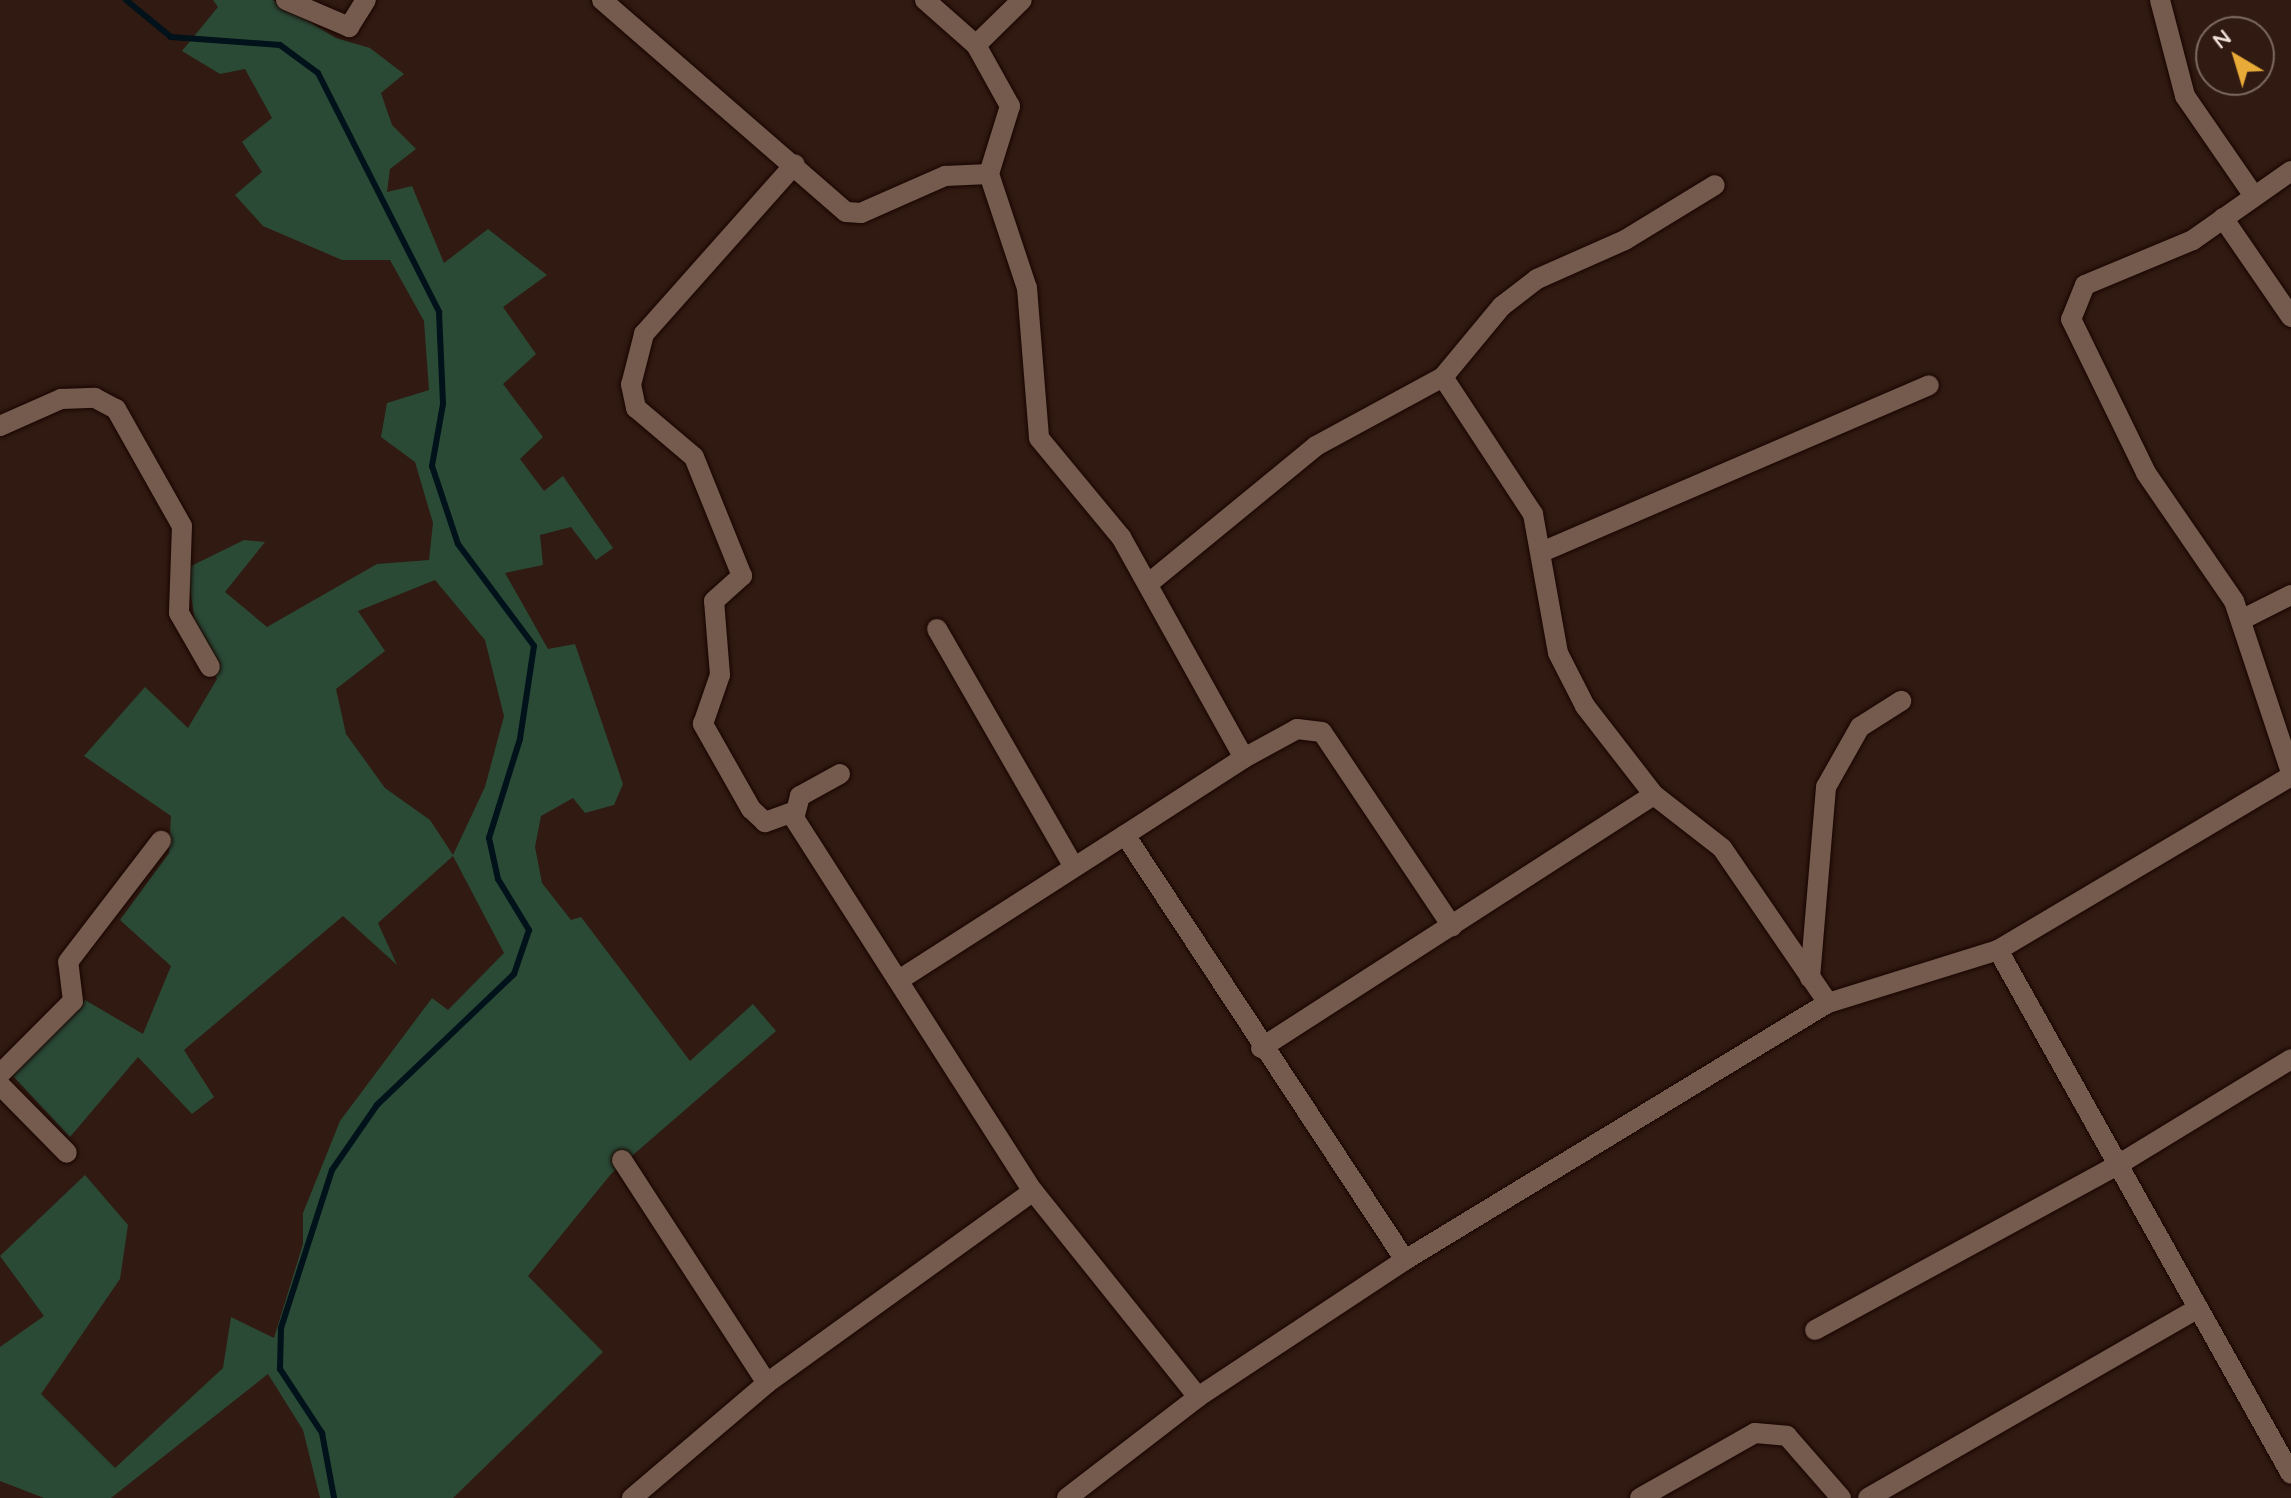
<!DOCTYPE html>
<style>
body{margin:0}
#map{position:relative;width:2291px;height:1498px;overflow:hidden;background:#311a11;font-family:Quicksand,sans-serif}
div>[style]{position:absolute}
.green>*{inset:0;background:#2a4a36}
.stream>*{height:6px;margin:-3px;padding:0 3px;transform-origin:3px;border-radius:3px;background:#01121a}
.roads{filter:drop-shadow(0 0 2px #180501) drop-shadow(0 0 2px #180501)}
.street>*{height:20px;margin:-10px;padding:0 10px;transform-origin:10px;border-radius:10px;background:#755a4e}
span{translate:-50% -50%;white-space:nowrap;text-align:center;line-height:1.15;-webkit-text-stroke:8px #311a11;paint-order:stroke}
.north{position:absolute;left:2195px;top:16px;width:80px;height:80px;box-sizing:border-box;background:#311a11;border:2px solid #7d6961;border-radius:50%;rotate:322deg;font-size:22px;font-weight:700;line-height:32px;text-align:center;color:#f0e0d9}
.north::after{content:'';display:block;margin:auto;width:28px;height:36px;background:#e8ab37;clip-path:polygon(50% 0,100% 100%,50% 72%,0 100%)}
</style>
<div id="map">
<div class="green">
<i style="clip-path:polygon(evenodd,213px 0,273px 0,336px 38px,370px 48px,404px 74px,381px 93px,392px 125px,416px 149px,390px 169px,387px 192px,412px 186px,444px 263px,488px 229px,547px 275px,503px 307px,536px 354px,503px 384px,543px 437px,520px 459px,544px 491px,563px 476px,613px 548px,596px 560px,571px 527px,540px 535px,543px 565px,505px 573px,548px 649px,575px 644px,623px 784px,614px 805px,585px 813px,573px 798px,541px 816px,535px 847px,542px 883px,571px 920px,581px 917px,690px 1061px,753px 1004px,776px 1031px,611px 1174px,528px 1276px,603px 1352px,453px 1498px,320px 1498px,303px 1430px,268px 1374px,111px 1498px,44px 1498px,0 1481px,0 1347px,44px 1316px,0 1256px,85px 1175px,128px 1225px,120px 1279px,41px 1394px,115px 1468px,223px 1368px,231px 1317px,274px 1338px,303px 1244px,303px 1213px,340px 1121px,432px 998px,448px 1010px,504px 953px,453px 856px,378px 923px,397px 965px,343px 916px,184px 1050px,214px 1097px,192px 1114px,138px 1057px,70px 1137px,13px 1076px,85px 1000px,143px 1034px,171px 966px,120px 920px,169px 853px,171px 816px,84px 756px,145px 687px,188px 728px,217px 679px,196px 629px,187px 568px,244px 540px,265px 542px,225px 592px,267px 627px,377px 564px,429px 560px,433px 523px,415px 462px,381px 437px,387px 403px,429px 390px,424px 321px,390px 260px,342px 260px,263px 226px,235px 195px,262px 172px,242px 142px,272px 118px,245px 69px,220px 74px,182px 51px,218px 7px,213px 0,435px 580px,485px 640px,504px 716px,485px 787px,453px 855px,430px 820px,385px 788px,346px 734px,336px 689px,385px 651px,358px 611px,435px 580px)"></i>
</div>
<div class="stream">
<i style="left:126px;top:0;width:58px;rotate:39.4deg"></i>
<i style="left:171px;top:37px;width:109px;rotate:4.2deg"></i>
<i style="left:280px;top:45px;width:47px;rotate:36.4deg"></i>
<i style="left:318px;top:73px;width:268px;rotate:63.1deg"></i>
<i style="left:439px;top:312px;width:92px;rotate:87.5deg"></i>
<i style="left:443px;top:404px;width:63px;rotate:100.1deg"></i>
<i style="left:432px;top:466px;width:82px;rotate:71.6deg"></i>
<i style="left:458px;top:544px;width:127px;rotate:53.3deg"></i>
<i style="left:534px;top:646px;width:94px;rotate:98.6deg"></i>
<i style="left:520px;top:739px;width:104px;rotate:107.4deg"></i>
<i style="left:489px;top:838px;width:42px;rotate:77.6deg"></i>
<i style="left:498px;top:879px;width:60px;rotate:58.7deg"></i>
<i style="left:529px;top:930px;width:46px;rotate:108.8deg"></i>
<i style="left:514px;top:974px;width:190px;rotate:136.3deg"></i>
<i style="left:377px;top:1105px;width:79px;rotate:124.7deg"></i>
<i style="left:332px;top:1170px;width:166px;rotate:107.9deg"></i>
<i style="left:281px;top:1328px;width:41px;rotate:91.4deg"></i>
<i style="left:280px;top:1369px;width:77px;rotate:56.7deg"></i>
<i style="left:322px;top:1433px;width:66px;rotate:79.5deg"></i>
</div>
<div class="roads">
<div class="street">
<i style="left:286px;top:0;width:69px;rotate:23.2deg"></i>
<i style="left:349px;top:27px;width:32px;rotate:-58deg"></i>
<i style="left:602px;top:0;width:323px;rotate:41deg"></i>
<i style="left:846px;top:212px;width:15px;rotate:4deg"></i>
<i style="left:861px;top:213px;width:92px;rotate:-23.8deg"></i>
<i style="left:945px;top:176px;width:44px;rotate:-2.6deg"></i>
<i style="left:925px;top:0;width:68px;rotate:41.4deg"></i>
<i style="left:976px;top:45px;width:70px;rotate:60.9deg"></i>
<i style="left:1010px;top:106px;width:71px;rotate:107.2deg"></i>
<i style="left:989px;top:174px;width:120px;rotate:71.6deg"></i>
<i style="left:1027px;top:288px;width:150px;rotate:85.4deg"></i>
<i style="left:1039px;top:438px;width:129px;rotate:50.4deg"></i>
<i style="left:1121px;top:537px;width:253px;rotate:60.9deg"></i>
<i style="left:1244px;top:758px;width:142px;rotate:147.1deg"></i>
<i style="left:1125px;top:835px;width:509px;rotate:56.62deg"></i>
<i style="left:2160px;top:0;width:99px;rotate:75.4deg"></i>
<i style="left:2185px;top:96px;width:121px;rotate:55.4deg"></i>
<i style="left:976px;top:45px;width:64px;rotate:-44.4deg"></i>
<i style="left:2291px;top:171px;width:120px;rotate:144.9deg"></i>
<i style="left:2193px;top:240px;width:117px;rotate:157.4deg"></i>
<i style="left:2085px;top:285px;width:37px;rotate:112deg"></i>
<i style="left:2071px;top:319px;width:171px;rotate:64deg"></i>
<i style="left:2146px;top:473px;width:155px;rotate:55.5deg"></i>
<i style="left:2234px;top:601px;width:180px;rotate:71.6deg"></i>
<i style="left:2223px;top:218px;width:120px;rotate:55.5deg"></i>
<i style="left:1443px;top:377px;width:164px;rotate:56.7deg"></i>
<i style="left:1533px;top:514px;width:141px;rotate:79.8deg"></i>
<i style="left:1558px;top:653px;width:59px;rotate:63deg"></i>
<i style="left:1585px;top:706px;width:113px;rotate:52.2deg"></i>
<i style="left:1654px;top:795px;width:86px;rotate:37.9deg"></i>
<i style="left:1722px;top:848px;width:188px;rotate:55.6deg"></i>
<i style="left:0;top:426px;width:67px;rotate:-23.9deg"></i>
<i style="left:61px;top:399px;width:34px;rotate:-2deg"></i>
<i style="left:95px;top:398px;width:24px;rotate:28deg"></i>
<i style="left:116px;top:409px;width:134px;rotate:60.6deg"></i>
<i style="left:182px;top:526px;width:87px;rotate:92deg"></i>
<i style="left:179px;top:613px;width:62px;rotate:60.1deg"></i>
<i style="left:1544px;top:551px;width:419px;rotate:-23.3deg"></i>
<i style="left:1148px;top:584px;width:217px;rotate:-39.4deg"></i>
<i style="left:1316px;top:446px;width:145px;rotate:-28.5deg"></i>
<i style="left:1443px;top:377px;width:92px;rotate:-50.3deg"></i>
<i style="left:1502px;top:306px;width:44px;rotate:-37.6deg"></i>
<i style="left:1537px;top:279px;width:96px;rotate:-23.9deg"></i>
<i style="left:1625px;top:240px;width:105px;rotate:-31.4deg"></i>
<i style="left:2241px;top:620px;width:56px;rotate:-26.6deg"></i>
<i style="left:937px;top:629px;width:271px;rotate:60.1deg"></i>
<i style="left:1244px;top:758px;width:60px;rotate:-28.7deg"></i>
<i style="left:1297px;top:729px;width:25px;rotate:7deg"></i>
<i style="left:1322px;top:732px;width:234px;rotate:56.2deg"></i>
<i style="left:840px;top:774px;width:46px;rotate:151.2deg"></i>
<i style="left:800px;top:796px;width:23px;rotate:105deg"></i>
<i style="left:794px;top:818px;width:443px;rotate:57.4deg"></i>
<i style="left:1033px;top:1191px;width:264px;rotate:51.3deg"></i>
<i style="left:793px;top:812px;width:30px;rotate:160deg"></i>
<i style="left:765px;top:822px;width:19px;rotate:-137deg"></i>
<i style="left:751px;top:809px;width:98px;rotate:-119.5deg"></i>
<i style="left:703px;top:724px;width:52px;rotate:-70.9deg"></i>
<i style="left:720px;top:675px;width:74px;rotate:-94.6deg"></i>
<i style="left:714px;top:601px;width:38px;rotate:-42deg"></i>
<i style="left:742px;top:576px;width:128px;rotate:-112deg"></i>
<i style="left:694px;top:457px;width:76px;rotate:-139.8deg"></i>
<i style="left:636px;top:408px;width:24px;rotate:-102deg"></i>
<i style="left:631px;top:385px;width:53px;rotate:-75.7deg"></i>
<i style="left:644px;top:334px;width:227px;rotate:-48.4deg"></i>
<i style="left:1998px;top:950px;width:600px;rotate:60.79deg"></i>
<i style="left:1810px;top:978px;width:192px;rotate:-85.2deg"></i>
<i style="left:1826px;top:787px;width:69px;rotate:-60.5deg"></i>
<i style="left:1860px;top:727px;width:49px;rotate:-32.4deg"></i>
<i style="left:899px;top:980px;width:269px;rotate:-32.7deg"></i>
<i style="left:1261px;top:1048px;width:467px;rotate:-32.8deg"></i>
<i style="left:0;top:1074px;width:103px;rotate:-45deg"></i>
<i style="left:73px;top:1001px;width:39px;rotate:-97deg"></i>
<i style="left:68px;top:962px;width:153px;rotate:-52.5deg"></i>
<i style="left:0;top:1085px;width:95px;rotate:45.4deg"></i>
<i style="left:622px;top:1160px;width:266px;rotate:57deg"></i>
<i style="left:1815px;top:1330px;width:343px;rotate:-28.6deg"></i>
<i style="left:2116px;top:1166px;width:205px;rotate:-31.4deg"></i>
<i style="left:632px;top:1498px;width:177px;rotate:-40.4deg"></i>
<i style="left:767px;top:1383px;width:328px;rotate:-35.8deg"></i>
<i style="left:1067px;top:1498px;width:165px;rotate:-37.6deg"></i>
<i style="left:1198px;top:1397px;width:248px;rotate:-33.5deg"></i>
<i style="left:1405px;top:1260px;width:495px;rotate:-31.3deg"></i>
<i style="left:1828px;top:1003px;width:178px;rotate:-17.3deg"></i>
<i style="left:1998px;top:950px;width:341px;rotate:-30.7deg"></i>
<i style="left:1640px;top:1498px;width:132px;rotate:-29.5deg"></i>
<i style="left:1755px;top:1433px;width:32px;rotate:5deg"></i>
<i style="left:1787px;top:1436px;width:82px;rotate:48.9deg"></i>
<i style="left:1868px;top:1498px;width:379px;rotate:-29.9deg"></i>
</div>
</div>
<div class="north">N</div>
</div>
